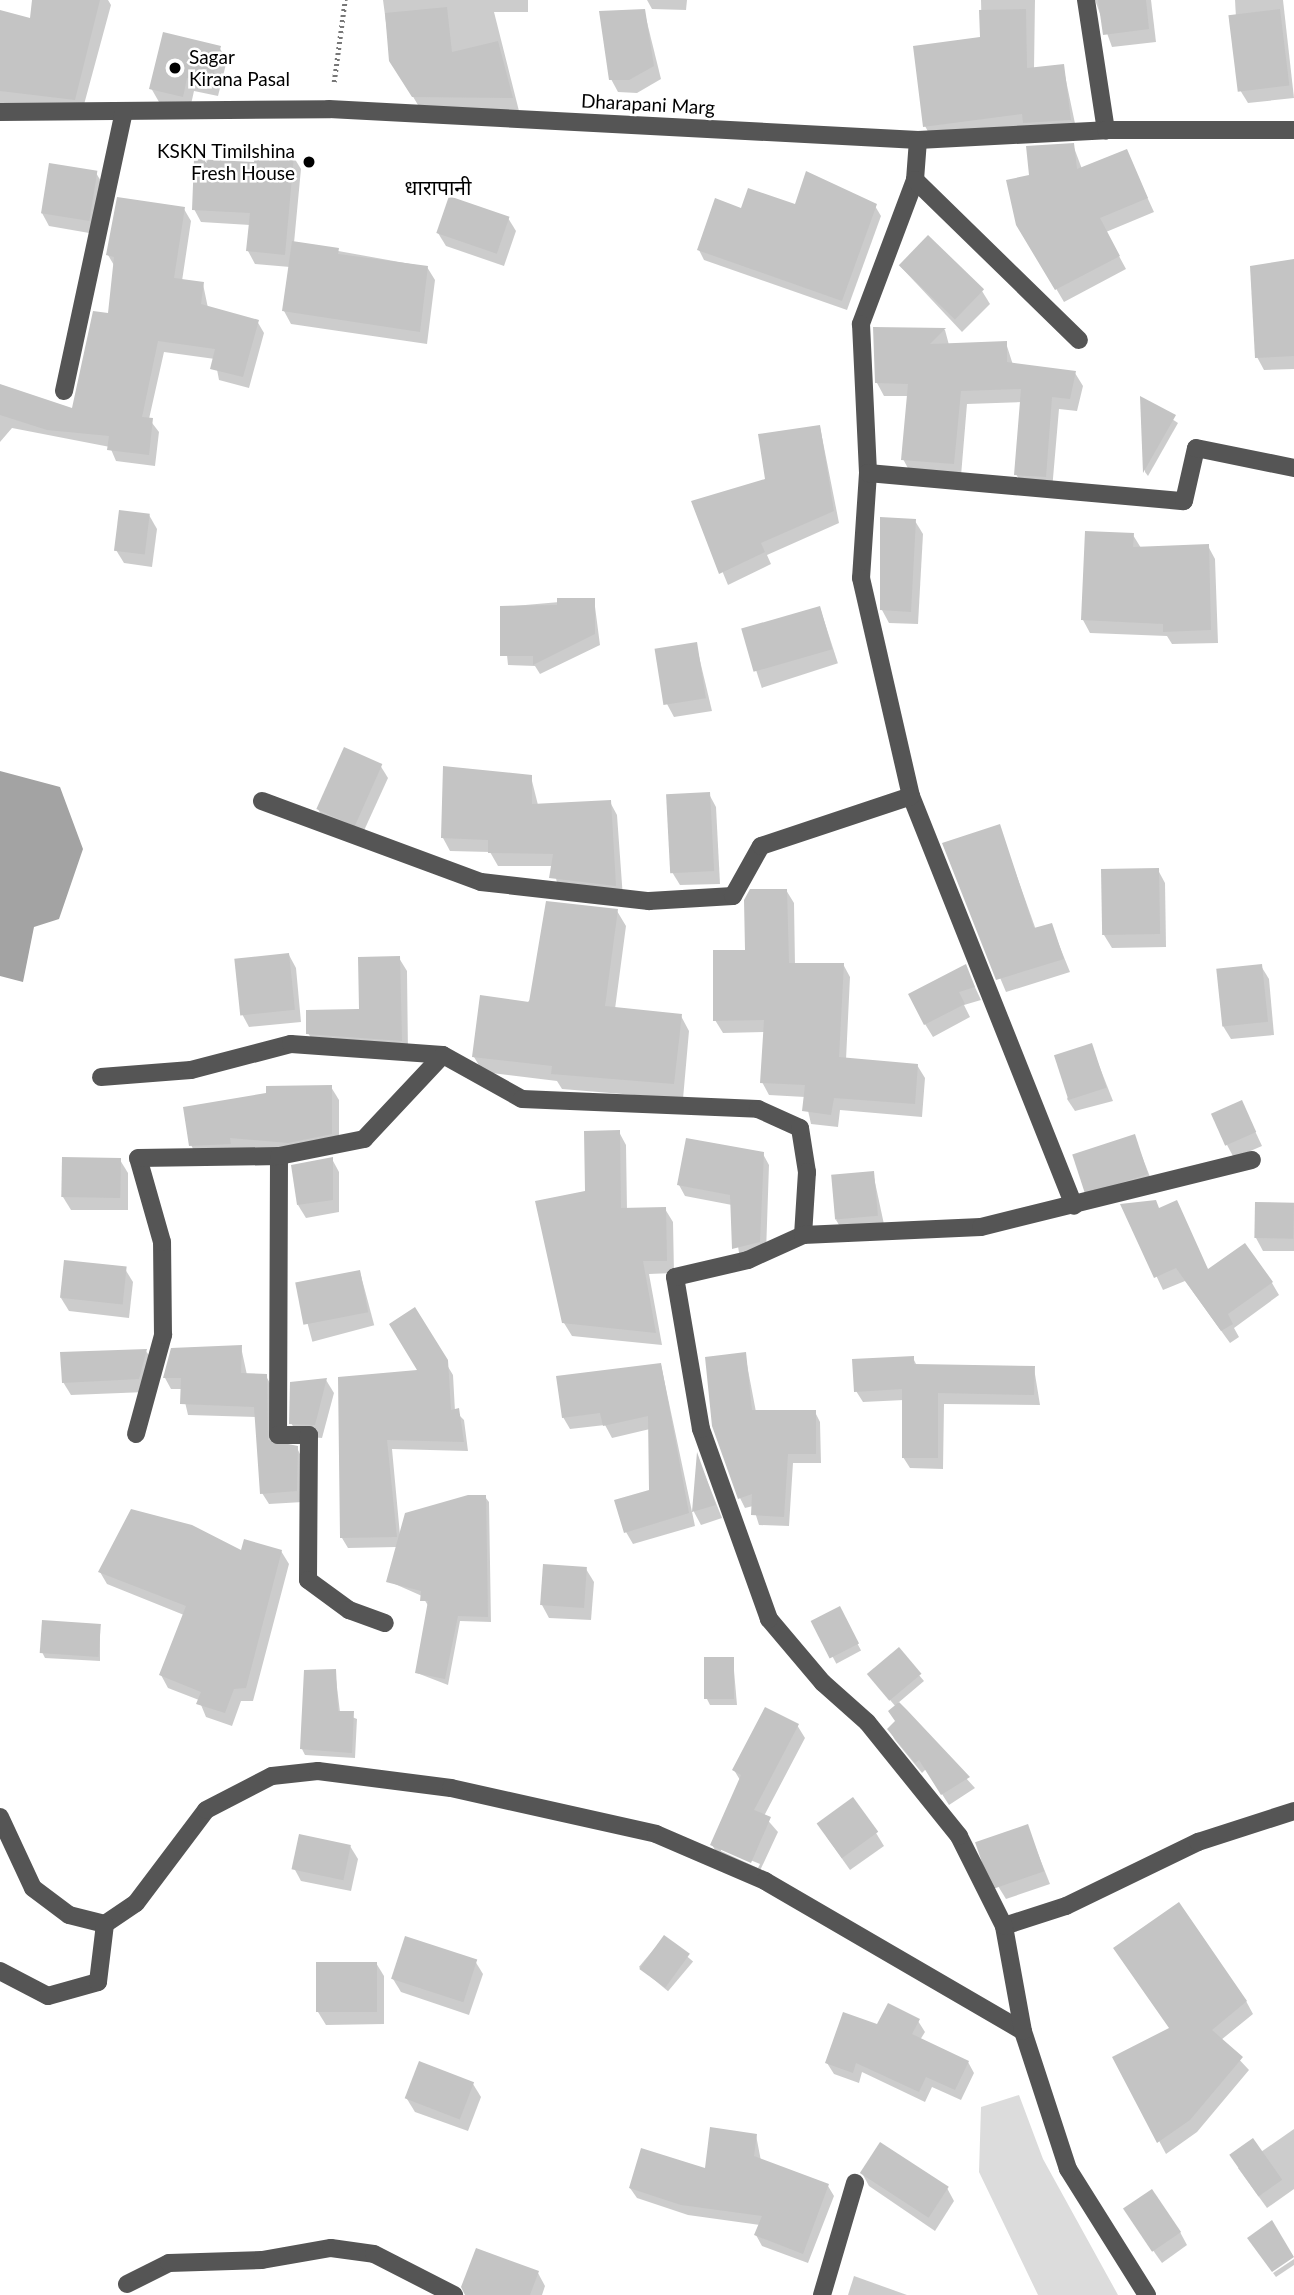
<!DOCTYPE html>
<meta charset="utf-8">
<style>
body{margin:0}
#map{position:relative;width:1294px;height:2295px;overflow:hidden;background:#fff;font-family:Lato,"Noto Sans Devanagari",sans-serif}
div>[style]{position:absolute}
.green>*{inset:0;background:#dcdcdc}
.water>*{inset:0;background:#a3a3a3}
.shadow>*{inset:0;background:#0003;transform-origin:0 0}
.building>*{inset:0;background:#c4c4c4;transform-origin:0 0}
.path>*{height:4.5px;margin-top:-2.25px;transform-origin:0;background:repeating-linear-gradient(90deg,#777 0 2px,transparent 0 5.5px)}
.minor>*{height:18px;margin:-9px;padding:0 9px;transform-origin:9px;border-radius:9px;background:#555}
.dots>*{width:19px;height:19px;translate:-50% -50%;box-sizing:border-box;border:4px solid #fff;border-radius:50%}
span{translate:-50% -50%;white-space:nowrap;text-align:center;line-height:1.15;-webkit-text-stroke:5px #fff;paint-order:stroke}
.poi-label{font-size:19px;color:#000}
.left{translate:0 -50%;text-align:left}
.right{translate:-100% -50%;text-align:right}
.street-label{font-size:19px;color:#000}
.neighbourhood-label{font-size:21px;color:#000}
</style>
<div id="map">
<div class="green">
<i style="clip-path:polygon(1019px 2095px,1043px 2159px,1118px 2295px,1038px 2295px,979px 2172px,981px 2107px)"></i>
</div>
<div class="water">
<i style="clip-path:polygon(0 771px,60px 787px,83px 849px,59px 919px,34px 927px,23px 982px,0 976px)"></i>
</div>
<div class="shadow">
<i style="clip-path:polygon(33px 0,108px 0,111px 5px,82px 112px,0 104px,0 12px,32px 20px)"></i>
<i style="clip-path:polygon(383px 0,528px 0,528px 12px,494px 12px,519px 111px,421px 110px,391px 60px)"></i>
<i style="clip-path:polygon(647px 0,687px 0,686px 10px,652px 9px)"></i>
<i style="clip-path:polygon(981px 0,1035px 0,1034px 69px,1063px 66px,1077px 133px,932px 139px,925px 126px,982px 39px)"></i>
<i style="clip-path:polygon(1095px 0,1151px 0,1156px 42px,1112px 47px)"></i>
<i style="clip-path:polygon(1235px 0,1283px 0,1294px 98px,1248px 103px,1240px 90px)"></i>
<i style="clip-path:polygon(644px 10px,661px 79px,637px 93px,618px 92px,611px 79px)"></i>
<i style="clip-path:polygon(219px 47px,227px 60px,218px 96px,194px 91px,190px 109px,159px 102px,151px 88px)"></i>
<i style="clip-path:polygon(1073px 145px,1082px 169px,1126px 151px,1154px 212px,1106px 232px,1126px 269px,1064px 302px,1018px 224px,1031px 176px)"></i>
<i style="clip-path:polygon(293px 156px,301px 169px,294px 243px,427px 267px,435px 280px,427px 344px,291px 324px,284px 311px,290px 267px,255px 264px,248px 251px,250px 225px,201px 222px,194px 209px,256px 164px)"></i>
<i style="clip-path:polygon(96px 173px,104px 186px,95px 234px,49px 226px,42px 213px)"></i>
<i style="clip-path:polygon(875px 206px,881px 216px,847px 310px,704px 260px,699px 250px,742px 210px)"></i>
<i style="clip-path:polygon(184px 209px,191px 221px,182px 281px,203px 284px,208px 308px,257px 321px,264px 333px,249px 388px,219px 380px,215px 359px,164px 352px,149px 419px,159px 432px,155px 466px,116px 461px,110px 447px,12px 428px,0 442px,0 386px,74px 410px,109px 315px,115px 267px,108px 255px)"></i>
<i style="clip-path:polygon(508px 218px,516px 231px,504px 266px,446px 246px,438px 233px)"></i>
<i style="clip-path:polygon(1294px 261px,1294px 369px,1264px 370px,1257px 357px)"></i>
<i style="clip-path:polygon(900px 266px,982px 291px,990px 304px,962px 332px)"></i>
<i style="clip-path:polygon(875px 329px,945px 330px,949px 345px,1006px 343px,1013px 365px,1075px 373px,1083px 386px,1077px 411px,1059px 409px,1052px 490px,1023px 487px,1016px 474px,1022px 402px,967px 404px,961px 476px,910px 472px,903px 459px,908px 396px,884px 396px,877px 383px)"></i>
<i style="clip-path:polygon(1142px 399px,1178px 423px,1148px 476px,1145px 472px)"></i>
<i style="clip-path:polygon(820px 427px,839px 523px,767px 555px,771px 564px,728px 585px,694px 503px,767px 480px)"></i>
<i style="clip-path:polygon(149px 515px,157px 529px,152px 567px,124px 563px,116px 550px)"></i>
<i style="clip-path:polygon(915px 521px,923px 534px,918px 624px,889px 623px,882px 610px)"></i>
<i style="clip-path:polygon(1133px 535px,1141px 548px,1208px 546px,1215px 559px,1218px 643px,1172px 644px,1167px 636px,1090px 633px,1083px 620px)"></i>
<i style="clip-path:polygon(594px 599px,600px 645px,540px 674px,535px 666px,508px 665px,502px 607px)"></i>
<i style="left:820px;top:608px;width:58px;height:80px;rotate:72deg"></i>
<i style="clip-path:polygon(696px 644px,712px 711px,674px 717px,667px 704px)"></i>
<i style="clip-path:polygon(380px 765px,388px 778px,362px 835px,325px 822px,318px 809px)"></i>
<i style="clip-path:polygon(531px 777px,538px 805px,610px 802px,617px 815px,623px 898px,559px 891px,553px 866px,498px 866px,490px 852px,450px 851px,443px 838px)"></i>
<i style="clip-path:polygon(709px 794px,716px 807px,720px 884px,680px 885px,672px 872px)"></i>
<i style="clip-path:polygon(999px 826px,1036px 930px,1051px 925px,1070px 972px,1006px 992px,944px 844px)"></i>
<i style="clip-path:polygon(1158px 870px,1165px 883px,1166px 947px,1112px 948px,1104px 935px)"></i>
<i style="clip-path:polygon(786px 890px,794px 903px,795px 965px,843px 964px,850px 977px,846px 1060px,917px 1065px,925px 1078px,922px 1117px,840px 1110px,838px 1127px,811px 1124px,805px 1097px,769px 1095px,762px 1082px,765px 1032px,723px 1033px,715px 1020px,747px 952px)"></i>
<i style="clip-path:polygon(617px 911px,626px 926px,615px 1009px,681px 1016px,689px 1031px,683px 1099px,562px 1089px,557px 1081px,483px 1072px,474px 1057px)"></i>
<i style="clip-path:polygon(289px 955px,296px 968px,301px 1022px,249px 1027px,242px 1014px)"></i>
<i style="clip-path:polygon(399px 958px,407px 971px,408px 1053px,316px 1046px,308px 1033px,360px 1011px)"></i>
<i style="clip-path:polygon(965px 966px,981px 1000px,964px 1005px,970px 1017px,933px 1037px,925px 1024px)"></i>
<i style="clip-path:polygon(1261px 966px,1269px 979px,1274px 1035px,1231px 1039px,1223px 1026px)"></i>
<i style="clip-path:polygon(1091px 1045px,1113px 1101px,1075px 1111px,1067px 1099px)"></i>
<i style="clip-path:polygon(331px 1087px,339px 1100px,339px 1147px,198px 1158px,191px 1145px)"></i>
<i style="clip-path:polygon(1242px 1103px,1262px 1146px,1234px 1158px,1227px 1145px)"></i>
<i style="clip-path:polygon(619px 1132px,626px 1145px,627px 1210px,665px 1209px,673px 1222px,674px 1273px,649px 1274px,662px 1345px,572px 1336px,564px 1323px,587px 1192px)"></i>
<i style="clip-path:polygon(1134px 1136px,1154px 1187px,1092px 1202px,1085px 1189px)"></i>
<i style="clip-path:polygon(763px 1154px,769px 1165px,766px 1253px,740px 1260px,732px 1205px,685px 1196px,679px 1185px)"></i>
<i style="clip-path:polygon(332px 1159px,339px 1172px,339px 1212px,306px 1218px,298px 1205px)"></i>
<i style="clip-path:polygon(120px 1160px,128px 1173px,128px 1210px,71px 1210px,63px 1197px)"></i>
<i style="clip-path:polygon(873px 1173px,885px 1229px,844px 1233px,836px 1220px)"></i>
<i style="clip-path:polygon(1294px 1205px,1294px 1251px,1263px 1251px,1256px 1238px)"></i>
<i style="clip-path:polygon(1123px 1206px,1160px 1210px,1209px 1271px,1272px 1283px,1279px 1295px,1234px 1328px,1239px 1337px,1230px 1343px,1185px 1281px,1163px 1290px)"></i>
<i style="clip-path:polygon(125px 1269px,133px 1282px,129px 1318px,69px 1311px,61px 1298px)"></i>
<i style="left:360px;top:1272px;width:55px;height:64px;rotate:75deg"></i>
<i style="clip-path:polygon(414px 1310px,453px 1375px,455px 1411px,464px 1420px,468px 1451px,392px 1449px,400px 1535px,485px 1497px,489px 1502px,491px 1622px,460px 1621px,448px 1685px,417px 1673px,429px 1607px,422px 1596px,388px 1581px,397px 1547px,348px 1548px,342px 1538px,339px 1379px,420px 1372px)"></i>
<i style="clip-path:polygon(241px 1347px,247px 1375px,266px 1376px,272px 1387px,272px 1447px,297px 1448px,303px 1460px,303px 1502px,269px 1504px,262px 1493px,256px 1417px,188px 1415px,182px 1389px,171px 1389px,165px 1378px,173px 1350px)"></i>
<i style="clip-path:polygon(146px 1351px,154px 1363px,146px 1392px,71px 1395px,63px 1382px)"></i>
<i style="clip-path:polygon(745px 1354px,756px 1412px,815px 1412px,820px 1422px,821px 1463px,793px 1463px,789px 1526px,759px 1525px,753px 1506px,745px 1508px,740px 1498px)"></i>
<i style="clip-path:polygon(913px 1358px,917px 1366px,1034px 1368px,1040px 1405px,944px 1404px,943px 1469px,910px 1468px,903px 1457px,904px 1400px,863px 1402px,856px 1391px)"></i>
<i style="clip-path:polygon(661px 1365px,695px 1526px,633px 1544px,626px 1532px,651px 1491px,650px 1429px,612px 1438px,605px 1425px,570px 1429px,563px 1417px)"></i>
<i style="clip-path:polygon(326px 1380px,334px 1393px,322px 1438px,299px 1436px,291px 1423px)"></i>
<i style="clip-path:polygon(698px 1458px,722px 1518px,701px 1525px,694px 1512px)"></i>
<i style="clip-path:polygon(281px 1551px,289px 1564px,253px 1701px,241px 1701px,232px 1726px,206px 1717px,199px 1700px,168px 1688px,161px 1675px,184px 1615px,107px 1584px,100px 1572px)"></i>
<i style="clip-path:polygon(586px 1569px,594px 1582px,591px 1620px,549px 1618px,542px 1605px)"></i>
<i style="left:839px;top:1609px;width:47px;height:28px;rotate:62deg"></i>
<i style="clip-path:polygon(100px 1625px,100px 1661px,45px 1658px,42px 1652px)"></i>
<i style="clip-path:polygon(898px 1650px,924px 1681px,898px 1703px,975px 1788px,949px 1805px,926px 1769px,922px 1773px,895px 1740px,889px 1729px,896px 1722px,896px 1707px,869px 1675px)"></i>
<i style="clip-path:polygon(733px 1659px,737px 1705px,710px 1705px,707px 1699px)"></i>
<i style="clip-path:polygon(335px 1671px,340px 1712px,357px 1719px,355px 1758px,305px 1755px,302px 1749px)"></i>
<i style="clip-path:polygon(evenodd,797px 1725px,805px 1738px,764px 1816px,778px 1832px,758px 1875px,720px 1858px,712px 1845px,740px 1780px,734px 1770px,797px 1725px,721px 1848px,760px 1864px,758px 1868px,721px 1851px,721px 1848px)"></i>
<i style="clip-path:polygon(1027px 1826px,1050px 1884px,1006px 1899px,998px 1886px)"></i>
<i style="clip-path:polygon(876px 1833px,884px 1846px,850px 1870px,826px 1836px)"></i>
<i style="clip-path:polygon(350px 1846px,358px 1859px,351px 1891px,301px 1881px,294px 1868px)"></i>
<i style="left:664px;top:1937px;width:38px;height:39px;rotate:40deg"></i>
<i style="clip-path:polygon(475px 1961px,483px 1974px,469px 2015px,401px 1992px,393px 1979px)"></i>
<i style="clip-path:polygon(376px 1963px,384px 1976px,384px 2024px,326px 2025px,318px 2012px)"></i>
<i style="clip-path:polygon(1246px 2001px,1253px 2014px,1221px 2040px,1249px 2070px,1197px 2132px,1166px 2154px,1115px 2058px)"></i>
<i style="clip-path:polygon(918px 2021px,925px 2032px,920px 2040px,968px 2062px,974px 2073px,961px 2100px,932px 2087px,925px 2102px,862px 2072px,859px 2083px,834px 2074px,827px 2063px,878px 2026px)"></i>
<i style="clip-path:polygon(473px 2084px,481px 2097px,468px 2131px,415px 2112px,407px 2099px)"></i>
<i style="clip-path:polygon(1294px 2129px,1294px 2189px,1267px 2208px,1238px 2168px)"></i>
<i style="clip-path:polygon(756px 2135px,761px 2161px,828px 2186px,834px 2196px,808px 2263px,762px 2246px,756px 2235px,760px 2225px,688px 2215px,637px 2198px,630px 2188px,706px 2170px)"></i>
<i style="clip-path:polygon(862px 2173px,947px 2188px,954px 2201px,935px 2231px,869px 2186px)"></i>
<i style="clip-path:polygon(1133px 2222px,1180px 2232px,1187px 2245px,1162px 2263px)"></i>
<i style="clip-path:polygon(1294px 2259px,1294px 2265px,1276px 2277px,1273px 2273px)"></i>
<i style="clip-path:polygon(538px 2273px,545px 2286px,542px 2295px,468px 2295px)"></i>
<i style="clip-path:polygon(854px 2276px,907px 2295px,848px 2295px)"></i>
</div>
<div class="building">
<i style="clip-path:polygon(32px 0,100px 0,75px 100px,0 91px,0 10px,30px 18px)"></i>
<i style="clip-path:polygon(1098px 0,1146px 0,1149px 29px,1103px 35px)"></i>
<i style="clip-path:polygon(447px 7px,452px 52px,498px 41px,513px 98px,412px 97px,389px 61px,385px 13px)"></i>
<i style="clip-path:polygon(645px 9px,654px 66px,629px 80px,609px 80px,599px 11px)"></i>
<i style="clip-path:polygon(1026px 9px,1027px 68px,1064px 64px,1071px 120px,1023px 123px,1022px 114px,923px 127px,913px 46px,980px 37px,979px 10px)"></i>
<i style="left:1280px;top:9px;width:77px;height:52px;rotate:83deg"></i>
<i style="clip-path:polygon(163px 32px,221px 46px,211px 84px,187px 78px,183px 97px,149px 89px)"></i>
<i style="clip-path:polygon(1074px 143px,1077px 169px,1127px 149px,1148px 198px,1100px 218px,1120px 256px,1055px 290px,1016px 225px,1006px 180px,1029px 175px,1026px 146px)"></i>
<i style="clip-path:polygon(255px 151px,294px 155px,285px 255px,246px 251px,250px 213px,192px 210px,194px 159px,254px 162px)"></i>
<i style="left:49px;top:163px;width:49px;height:51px;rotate:9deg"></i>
<i style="clip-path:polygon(806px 171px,877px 204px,842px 301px,697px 250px,715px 198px,741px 208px,748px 188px,795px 204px)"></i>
<i style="left:449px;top:196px;width:64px;height:39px;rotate:19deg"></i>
<i style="clip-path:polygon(117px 197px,185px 207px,174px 278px,204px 282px,201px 304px,259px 320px,243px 377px,210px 369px,215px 349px,158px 341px,142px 417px,153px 418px,149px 455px,107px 450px,109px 436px,47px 430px,0 415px,0 384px,72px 408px,93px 311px,108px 313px,114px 257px,106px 255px)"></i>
<i style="left:928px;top:235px;width:78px;height:42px;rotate:44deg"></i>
<i style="clip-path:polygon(292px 241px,339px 248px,338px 254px,428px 266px,420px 332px,282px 311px)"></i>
<i style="clip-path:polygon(1294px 259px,1294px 356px,1255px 358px,1250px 266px)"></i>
<i style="clip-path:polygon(873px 327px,946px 328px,930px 344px,1007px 341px,1007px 362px,1076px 371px,1070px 399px,1052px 397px,1046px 477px,1014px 475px,1021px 389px,961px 391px,954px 464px,901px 460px,908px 384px,875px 383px)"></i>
<i style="clip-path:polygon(1140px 396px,1176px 415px,1143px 473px)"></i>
<i style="clip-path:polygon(820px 425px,834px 511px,761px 543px,765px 552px,719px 574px,691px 501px,765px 479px,758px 434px)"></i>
<i style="left:119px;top:510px;width:31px;height:41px;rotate:7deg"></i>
<i style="clip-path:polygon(880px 517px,916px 519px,911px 612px,880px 610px)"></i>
<i style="clip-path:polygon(1085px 531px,1134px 533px,1133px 547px,1209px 544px,1211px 630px,1163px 632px,1163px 624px,1081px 620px)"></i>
<i style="clip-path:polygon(557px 598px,595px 598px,595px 634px,533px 665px,533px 656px,500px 656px,500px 606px,557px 605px)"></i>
<i style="left:820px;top:606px;width:45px;height:82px;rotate:74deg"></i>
<i style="left:697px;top:642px;width:57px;height:43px;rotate:81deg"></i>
<i style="left:344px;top:747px;width:42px;height:68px;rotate:24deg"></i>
<i style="clip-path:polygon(443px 766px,532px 775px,532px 804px,611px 800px,616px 886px,549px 878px,553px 854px,488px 853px,488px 840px,441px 838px)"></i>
<i style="left:710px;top:792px;width:79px;height:44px;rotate:87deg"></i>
<i style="clip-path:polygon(1000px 824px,1034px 928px,1052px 923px,1064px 959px,996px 980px,942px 843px)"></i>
<i style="left:1159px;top:868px;width:66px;height:58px;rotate:89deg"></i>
<i style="clip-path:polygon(750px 889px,787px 889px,789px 963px,844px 963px,839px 1057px,918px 1064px,915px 1104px,834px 1098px,831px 1115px,802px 1111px,805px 1085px,760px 1083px,764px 1020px,713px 1021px,713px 950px,745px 950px,744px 900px)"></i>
<i style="clip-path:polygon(546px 901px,618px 909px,605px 1006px,682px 1014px,674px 1084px,551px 1074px,552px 1066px,472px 1057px,480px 995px,529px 1002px)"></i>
<i style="left:289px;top:953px;width:57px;height:55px;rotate:84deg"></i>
<i style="clip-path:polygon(400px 956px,402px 1041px,306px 1034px,306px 1010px,359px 1009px,358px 957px)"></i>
<i style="clip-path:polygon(966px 964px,975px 987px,959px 992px,965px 1004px,924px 1025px,908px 994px)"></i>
<i style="left:1262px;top:964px;width:58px;height:46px;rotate:84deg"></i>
<i style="left:1092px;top:1043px;width:47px;height:40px;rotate:72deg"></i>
<i style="clip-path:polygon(332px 1085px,332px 1134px,288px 1143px,230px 1138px,231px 1144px,189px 1146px,183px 1107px,266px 1093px,266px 1086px)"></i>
<i style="left:1242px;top:1100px;width:35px;height:34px;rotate:66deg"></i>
<i style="clip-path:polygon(620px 1130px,621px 1208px,666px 1207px,667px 1261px,643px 1261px,656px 1333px,562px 1323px,535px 1201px,585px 1191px,584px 1131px)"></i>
<i style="left:1135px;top:1134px;width:42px;height:66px;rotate:72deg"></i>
<i style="clip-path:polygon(686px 1138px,764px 1152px,760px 1242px,732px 1249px,730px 1195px,677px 1185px)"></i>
<i style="left:62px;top:1157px;width:59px;height:40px;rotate:1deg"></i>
<i style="clip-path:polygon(333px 1157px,333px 1200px,297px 1205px,291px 1165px)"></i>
<i style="left:874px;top:1171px;width:45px;height:43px;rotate:85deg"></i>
<i style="clip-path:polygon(1156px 1200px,1159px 1208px,1177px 1200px,1208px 1269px,1245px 1243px,1273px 1282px,1228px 1314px,1233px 1324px,1221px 1331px,1176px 1268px,1154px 1278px,1120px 1204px)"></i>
<i style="left:1255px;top:1202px;width:39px;height:36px;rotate:1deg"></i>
<i style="left:64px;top:1260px;width:63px;height:38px;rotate:6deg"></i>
<i style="left:360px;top:1270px;width:43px;height:66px;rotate:79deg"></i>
<i style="clip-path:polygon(415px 1307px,448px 1360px,451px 1410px,459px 1408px,464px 1442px,387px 1440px,397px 1537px,340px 1538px,338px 1377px,417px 1370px,389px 1324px)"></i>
<i style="clip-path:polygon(242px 1345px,241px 1373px,267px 1374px,268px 1440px,298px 1446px,297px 1491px,260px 1494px,254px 1407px,180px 1404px,181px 1378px,163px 1378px,171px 1348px)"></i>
<i style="clip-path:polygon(147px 1349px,139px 1379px,62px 1383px,60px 1352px)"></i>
<i style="clip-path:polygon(746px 1352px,752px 1410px,816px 1410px,816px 1454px,788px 1454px,784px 1517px,751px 1515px,752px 1494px,738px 1499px,712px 1426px,705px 1357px)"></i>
<i style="clip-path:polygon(914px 1356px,914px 1364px,1035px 1366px,1034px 1395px,938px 1393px,938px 1458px,902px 1458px,902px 1389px,854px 1392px,852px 1359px)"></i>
<i style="clip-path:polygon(661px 1363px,689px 1513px,624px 1533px,614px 1500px,649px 1490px,648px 1416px,603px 1426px,600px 1413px,562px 1418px,556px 1376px)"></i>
<i style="clip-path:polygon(327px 1378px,315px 1425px,289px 1424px,290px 1382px)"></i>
<i style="clip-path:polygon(697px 1452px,716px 1505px,692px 1512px)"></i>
<i style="clip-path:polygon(468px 1495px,486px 1495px,488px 1617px,458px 1616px,445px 1679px,415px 1673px,428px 1601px,420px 1601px,421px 1591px,386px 1582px,405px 1513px)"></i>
<i style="clip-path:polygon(131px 1509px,192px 1525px,241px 1550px,244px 1539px,282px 1550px,246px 1688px,234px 1689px,225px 1713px,196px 1704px,201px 1692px,159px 1675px,186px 1606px,98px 1572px)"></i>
<i style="left:543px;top:1564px;width:44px;height:41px;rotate:4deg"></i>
<i style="left:840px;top:1606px;width:42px;height:33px;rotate:63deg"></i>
<i style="left:42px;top:1620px;width:59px;height:33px;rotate:4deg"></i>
<i style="left:899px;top:1647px;width:35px;height:42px;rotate:50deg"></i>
<i style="left:734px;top:1657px;width:42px;height:30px;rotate:90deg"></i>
<i style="clip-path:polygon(336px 1669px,338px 1711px,354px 1711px,352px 1753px,300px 1749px,304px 1670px)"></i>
<i style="clip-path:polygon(899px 1702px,907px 1710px,970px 1777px,941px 1795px,919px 1760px,915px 1763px,887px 1729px,895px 1721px,888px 1711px)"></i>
<i style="clip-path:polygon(765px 1707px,799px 1724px,754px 1810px,771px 1817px,751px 1863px,710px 1845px,741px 1775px,732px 1770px)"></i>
<i style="left:853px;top:1797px;width:43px;height:45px;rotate:54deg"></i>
<i style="left:1028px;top:1824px;width:50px;height:56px;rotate:71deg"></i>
<i style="left:299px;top:1834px;width:53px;height:36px;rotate:12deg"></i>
<i style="clip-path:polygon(1179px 1902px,1247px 2001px,1212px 2030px,1243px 2057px,1190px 2120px,1157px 2143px,1112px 2057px,1169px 2028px,1113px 1948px)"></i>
<i style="left:664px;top:1935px;width:32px;height:42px;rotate:36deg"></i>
<i style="left:405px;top:1936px;width:76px;height:45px;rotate:18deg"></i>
<i style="left:316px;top:1962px;width:61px;height:50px"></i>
<i style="clip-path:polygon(888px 2003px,920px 2019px,912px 2034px,969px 2061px,955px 2090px,926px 2077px,919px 2092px,856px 2063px,853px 2073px,825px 2063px,843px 2012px,877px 2024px)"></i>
<i style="left:419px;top:2061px;width:59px;height:40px;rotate:21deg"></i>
<i style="clip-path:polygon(710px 2127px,757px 2134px,754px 2156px,829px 2184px,803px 2254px,754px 2235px,762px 2216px,681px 2205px,629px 2188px,641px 2148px,705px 2168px)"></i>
<i style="left:1253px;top:2138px;width:51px;height:29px;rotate:55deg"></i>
<i style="left:880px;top:2142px;width:82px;height:37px;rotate:33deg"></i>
<i style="left:1152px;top:2189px;width:52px;height:35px;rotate:56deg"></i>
<i style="clip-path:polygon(1272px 2220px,1294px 2257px,1272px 2272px,1247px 2238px)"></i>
<i style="clip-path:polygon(476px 2248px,539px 2271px,530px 2295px,465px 2295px,461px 2287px)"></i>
</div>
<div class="path">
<i style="left:334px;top:82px;width:83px;rotate:-82.4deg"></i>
</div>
<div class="minor">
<i style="left:1086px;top:0;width:132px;rotate:81.3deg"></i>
<i style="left:0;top:112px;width:329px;rotate:-0.5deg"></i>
<i style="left:329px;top:109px;width:590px;rotate:3.01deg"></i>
<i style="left:918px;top:140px;width:188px;rotate:-3deg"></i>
<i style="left:1106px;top:130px;width:188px"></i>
<i style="left:918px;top:140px;width:40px;rotate:94.3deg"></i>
<i style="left:915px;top:180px;width:154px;rotate:110.6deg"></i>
<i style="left:861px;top:324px;width:149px;rotate:87.3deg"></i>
<i style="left:868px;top:473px;width:105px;rotate:93.8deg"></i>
<i style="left:861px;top:578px;width:224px;rotate:77.1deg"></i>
<i style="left:911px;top:796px;width:441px;rotate:68.3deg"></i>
<i style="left:915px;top:180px;width:229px;rotate:44.3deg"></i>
<i style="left:64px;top:391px;width:286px;rotate:-77.9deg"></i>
<i style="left:868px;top:473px;width:317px;rotate:5.1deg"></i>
<i style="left:1184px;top:501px;width:54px;rotate:-77.2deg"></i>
<i style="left:1196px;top:448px;width:100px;rotate:11.5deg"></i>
<i style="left:262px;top:801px;width:233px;rotate:20.3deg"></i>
<i style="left:481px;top:882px;width:169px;rotate:6.5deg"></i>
<i style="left:649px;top:901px;width:84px;rotate:-3.4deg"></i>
<i style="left:733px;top:896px;width:57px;rotate:-60.8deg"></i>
<i style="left:761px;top:846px;width:158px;rotate:-18.4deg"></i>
<i style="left:101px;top:1077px;width:90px;rotate:-4.4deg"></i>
<i style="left:191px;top:1070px;width:103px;rotate:-14.6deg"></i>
<i style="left:291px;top:1044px;width:152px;rotate:4.1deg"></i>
<i style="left:443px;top:1055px;width:90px;rotate:29.1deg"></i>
<i style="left:522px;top:1099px;width:236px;rotate:2.4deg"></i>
<i style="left:758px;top:1109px;width:46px;rotate:24.3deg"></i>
<i style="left:800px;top:1128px;width:45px;rotate:81deg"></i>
<i style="left:807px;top:1172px;width:63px;rotate:93.6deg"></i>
<i style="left:279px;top:1156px;width:279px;rotate:90.2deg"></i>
<i style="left:278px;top:1435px;width:31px"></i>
<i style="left:309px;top:1435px;width:145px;rotate:90.4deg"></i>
<i style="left:308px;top:1580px;width:51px;rotate:36.2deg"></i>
<i style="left:349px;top:1610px;width:38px;rotate:20deg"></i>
<i style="left:136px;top:1434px;width:103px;rotate:-74.7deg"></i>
<i style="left:163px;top:1335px;width:93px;rotate:-90.6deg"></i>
<i style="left:162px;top:1242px;width:87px;rotate:-105.9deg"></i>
<i style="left:138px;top:1158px;width:141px;rotate:-0.8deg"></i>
<i style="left:279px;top:1156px;width:87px;rotate:-11.3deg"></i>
<i style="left:364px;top:1139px;width:115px;rotate:-46.8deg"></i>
<i style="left:0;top:1817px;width:78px;rotate:65.1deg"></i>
<i style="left:33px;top:1888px;width:45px;rotate:36.9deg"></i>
<i style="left:69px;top:1915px;width:37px;rotate:14deg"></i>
<i style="left:105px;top:1924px;width:37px;rotate:-34deg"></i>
<i style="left:136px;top:1903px;width:116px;rotate:-53deg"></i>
<i style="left:206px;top:1810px;width:74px;rotate:-27.3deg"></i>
<i style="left:272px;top:1776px;width:46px;rotate:-6.2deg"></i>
<i style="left:318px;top:1771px;width:134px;rotate:7.3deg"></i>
<i style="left:451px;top:1788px;width:210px;rotate:12.6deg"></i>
<i style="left:656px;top:1834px;width:119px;rotate:23.3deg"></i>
<i style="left:765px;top:1881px;width:298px;rotate:30.2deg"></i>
<i style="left:1004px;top:1926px;width:65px;rotate:-17.9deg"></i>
<i style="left:1066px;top:1906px;width:147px;rotate:-25.9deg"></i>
<i style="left:1198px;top:1842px;width:101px;rotate:-17.9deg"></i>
<i style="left:0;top:1971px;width:54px;rotate:27.5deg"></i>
<i style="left:48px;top:1996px;width:52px;rotate:-15.6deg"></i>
<i style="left:98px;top:1982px;width:58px;rotate:-83.1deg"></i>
<i style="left:127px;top:2284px;width:47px;rotate:-26.6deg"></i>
<i style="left:169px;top:2263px;width:93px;rotate:-1.8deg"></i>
<i style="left:262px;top:2260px;width:70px;rotate:-9.9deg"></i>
<i style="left:331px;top:2248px;width:43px;rotate:7.9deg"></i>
<i style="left:374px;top:2254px;width:90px;rotate:27.1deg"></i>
<i style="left:822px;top:2295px;width:117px;rotate:-73.6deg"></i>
<i style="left:1147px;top:2295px;width:149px;rotate:-122.1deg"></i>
<i style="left:1068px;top:2169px;width:145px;rotate:-108.1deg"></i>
<i style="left:1023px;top:2031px;width:107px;rotate:-100.3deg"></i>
<i style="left:1004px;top:1926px;width:101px;rotate:-116.6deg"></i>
<i style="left:959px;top:1836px;width:146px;rotate:-128.9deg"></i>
<i style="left:867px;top:1722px;width:59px;rotate:-138.4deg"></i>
<i style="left:823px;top:1683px;width:84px;rotate:-130.2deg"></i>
<i style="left:769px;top:1619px;width:202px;rotate:-109.7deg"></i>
<i style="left:701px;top:1429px;width:154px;rotate:-99.7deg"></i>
<i style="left:675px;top:1277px;width:75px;rotate:-13.1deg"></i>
<i style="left:748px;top:1260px;width:60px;rotate:-24.4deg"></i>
<i style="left:803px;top:1235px;width:178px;rotate:-2.6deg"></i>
<i style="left:981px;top:1227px;width:279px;rotate:-13.9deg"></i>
</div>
<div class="dots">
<i style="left:175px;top:68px;background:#000"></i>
<i style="left:309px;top:162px;background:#000"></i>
</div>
<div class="poi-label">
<span class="left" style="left:189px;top:68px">Sagar<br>Kirana Pasal</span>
<span class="right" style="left:295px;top:162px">KSKN Timilshina<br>Fresh House</span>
</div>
<div class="street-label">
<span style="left:648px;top:104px;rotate:3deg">Dharapani Marg</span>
</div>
<div class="neighbourhood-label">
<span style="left:438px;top:187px">धारापानी</span>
</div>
</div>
